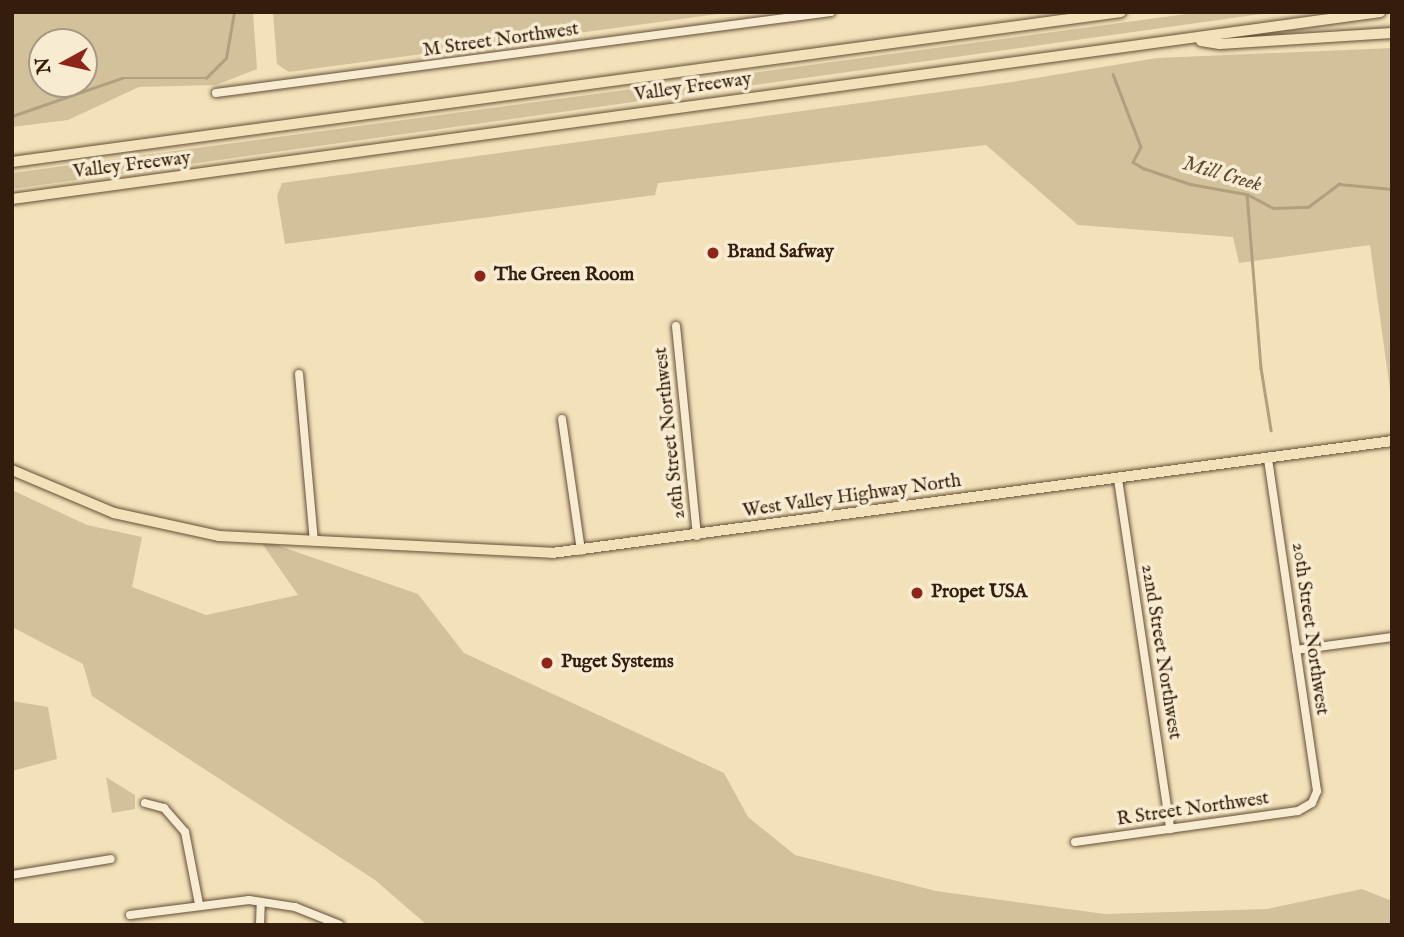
<!DOCTYPE html>
<style>
body{margin:0}
#map{position:relative;width:1404px;height:937px;overflow:hidden;background:#f3e2b9;font-family:"IM FELL English",serif}
div>[style]{position:absolute}
.green>*{inset:0;background:#d3c19c}
.stream>*{height:2.5px;margin:-1.25px;padding:0 1.25px;transform-origin:1.25px;border-radius:1.25px;background:#b29f7f}
.roads{filter:drop-shadow(0 0 2px #644e38) drop-shadow(0 0 2px #644e38)}
.minor>*{height:8px;margin:-4px;padding:0 4px;transform-origin:4px;border-radius:4px;background:#f7ecd2}
.major>*{height:10px;margin:-5px;padding:0 5px;transform-origin:5px;border-radius:5px;background:#f3e2b9}
.highway>*{height:10px;margin:-5px;padding:0 5px;transform-origin:5px;border-radius:5px;background:#f3e2b9}
.dots>*{width:19px;height:19px;translate:-50% -50%;box-sizing:border-box;border:4px solid #f7ecd2;border-radius:50%}
span{translate:-50% -50%;white-space:nowrap;text-align:center;line-height:1.15;-webkit-text-stroke:7px #f7ecd2;paint-order:stroke}
.street-label{font-size:19px;color:#351d0d}
.poi-label{font-size:19px;color:#351d0d;font-weight:700}
.left{translate:0 -50%;text-align:left}
.water-label{font-size:21px;color:#614a35;font-style:italic}
.frame{position:absolute;inset:0;border:14px solid #351d0d;pointer-events:none}
.north{position:absolute;left:28px;top:28px;width:70px;height:70px;box-sizing:border-box;background:#f7ecd2;border:2px solid #a99983;border-radius:50%;rotate:262deg;font-size:19px;font-weight:700;line-height:28px;text-align:center;color:#351d0d}
.north::after{content:'';display:block;margin:auto;width:24px;height:32px;background:#8f2418;clip-path:polygon(50% 0,100% 100%,50% 72%,0 100%)}
</style>
<div id="map">
<div class="green">
<i style="clip-path:polygon(evenodd,12px 12px,253px 12px,257px 69px,216px 85px,139px 87px,68px 120px,12px 127px,12px 12px,42px 42px,84px 42px,84px 84px,42px 84px,42px 42px)"></i>
<i style="clip-path:polygon(273px 12px,733px 12px,289px 72px,277px 64px)"></i>
<i style="clip-path:polygon(1201px 12px,1276px 12px,12px 189px,12px 173px)"></i>
<i style="clip-path:polygon(1392px 48px,1392px 404px,1370px 245px,1239px 263px,1233px 237px,1078px 225px,986px 145px,658px 183px,655px 195px,285px 244px,277px 196px,282px 183px,1012px 82px,1157px 58px)"></i>
<i style="clip-path:polygon(12px 490px,87px 525px,142px 537px,132px 587px,206px 615px,298px 595px,259px 539px,418px 594px,464px 653px,724px 773px,748px 817px,795px 855px,936px 891px,1105px 914px,1267px 909px,1362px 889px,1392px 901px,1392px 925px,427px 925px,375px 880px,92px 696px,83px 664px,12px 627px)"></i>
<i style="clip-path:polygon(12px 701px,48px 707px,57px 759px,12px 771px)"></i>
<i style="clip-path:polygon(106px 777px,135px 795px,135px 809px,112px 813px)"></i>
</div>
<div class="stream">
<i style="left:1113px;top:74px;width:78px;rotate:69deg"></i>
<i style="left:1141px;top:147px;width:17px;rotate:118deg"></i>
<i style="left:1133px;top:162px;width:12px;rotate:31deg"></i>
<i style="left:1143px;top:168px;width:50px;rotate:18.8deg"></i>
<i style="left:1190px;top:184px;width:58px;rotate:10deg"></i>
<i style="left:1247px;top:194px;width:30px;rotate:28deg"></i>
<i style="left:1273px;top:208px;width:35px;rotate:-2deg"></i>
<i style="left:1308px;top:207px;width:39px;rotate:-37deg"></i>
<i style="left:1339px;top:184px;width:53px;rotate:5.4deg"></i>
<i style="left:12px;top:116px;width:116px;rotate:-19.1deg"></i>
<i style="left:122px;top:78px;width:84px"></i>
<i style="left:206px;top:78px;width:28px;rotate:-45deg"></i>
<i style="left:226px;top:58px;width:47px;rotate:-80.1deg"></i>
<i style="left:1247px;top:194px;width:175px;rotate:85.4deg"></i>
<i style="left:1261px;top:368px;width:63px;rotate:80.8deg"></i>
</div>
<div class="roads">
<div class="minor">
<i style="left:216px;top:93px;width:620px;rotate:-7.5deg"></i>
<i style="left:676px;top:326px;width:211px;rotate:84.3deg"></i>
<i style="left:299px;top:374px;width:168px;rotate:84.9deg"></i>
<i style="left:562px;top:419px;width:133px;rotate:81.8deg"></i>
<i style="left:1118px;top:479px;width:354px;rotate:81.5deg"></i>
<i style="left:1296px;top:650px;width:97px;rotate:-7.7deg"></i>
<i style="left:145px;top:803px;width:20px;rotate:15deg"></i>
<i style="left:164px;top:808px;width:32px;rotate:49deg"></i>
<i style="left:185px;top:832px;width:73px;rotate:79deg"></i>
<i style="left:1075px;top:842px;width:225px;rotate:-7.9deg"></i>
<i style="left:1298px;top:811px;width:16px;rotate:-30deg"></i>
<i style="left:1312px;top:803px;width:13px;rotate:-67deg"></i>
<i style="left:1317px;top:791px;width:336px;rotate:-98.4deg"></i>
<i style="left:12px;top:875px;width:100px;rotate:-9.2deg"></i>
<i style="left:130px;top:915px;width:120px;rotate:-7.2deg"></i>
<i style="left:249px;top:900px;width:47px;rotate:8.7deg"></i>
<i style="left:295px;top:907px;width:48px;rotate:21.8deg"></i>
<i style="left:260px;top:925px;width:23px;rotate:-88deg"></i>
</div>
<div class="major">
<i style="left:12px;top:470px;width:111px;rotate:22.9deg"></i>
<i style="left:114px;top:513px;width:107px;rotate:12.4deg"></i>
<i style="left:219px;top:536px;width:333px;rotate:2.9deg"></i>
<i style="left:552px;top:553px;width:847px;rotate:-7.59deg"></i>
</div>
<div class="highway">
<i style="left:1201px;top:41px;width:19px;rotate:9deg"></i>
<i style="left:1220px;top:44px;width:172px;rotate:-3.7deg"></i>
<i style="left:12px;top:162px;width:1119px;rotate:-7.7deg"></i>
<i style="left:12px;top:199px;width:1381px;rotate:-7.78deg"></i>
</div>
</div>
<div class="dots">
<i style="left:713px;top:253px;background:#8f2418"></i>
<i style="left:480px;top:276px;background:#8f2418"></i>
<i style="left:917px;top:593px;background:#8f2418"></i>
<i style="left:547px;top:663px;background:#8f2418"></i>
</div>
<div class="street-label">
<span style="left:501px;top:41px;rotate:-8deg">M Street Northwest</span>
<span style="left:693px;top:88px;rotate:-8deg">Valley Freeway</span>
<span style="left:132px;top:166px;rotate:-7deg">Valley Freeway</span>
<span style="left:671px;top:433px;rotate:-96deg">26th Street Northwest</span>
<span style="left:852px;top:497px;rotate:-8deg">West Valley Highway North</span>
<span style="left:1309px;top:629px;rotate:82deg">20th Street Northwest</span>
<span style="left:1160px;top:652px;rotate:81deg">22nd Street Northwest</span>
<span style="left:1193px;top:810px;rotate:-8deg">R Street Northwest</span>
</div>
<div class="poi-label">
<span class="left" style="left:727px;top:253px">Brand Safway</span>
<span class="left" style="left:494px;top:276px">The Green Room</span>
<span class="left" style="left:931px;top:593px">Propet USA</span>
<span class="left" style="left:561px;top:663px">Puget Systems</span>
</div>
<div class="water-label">
<span style="left:1222px;top:175px;rotate:16deg">Mill Creek</span>
</div>
<div class="frame"></div>
<div class="north">N</div>
</div>
